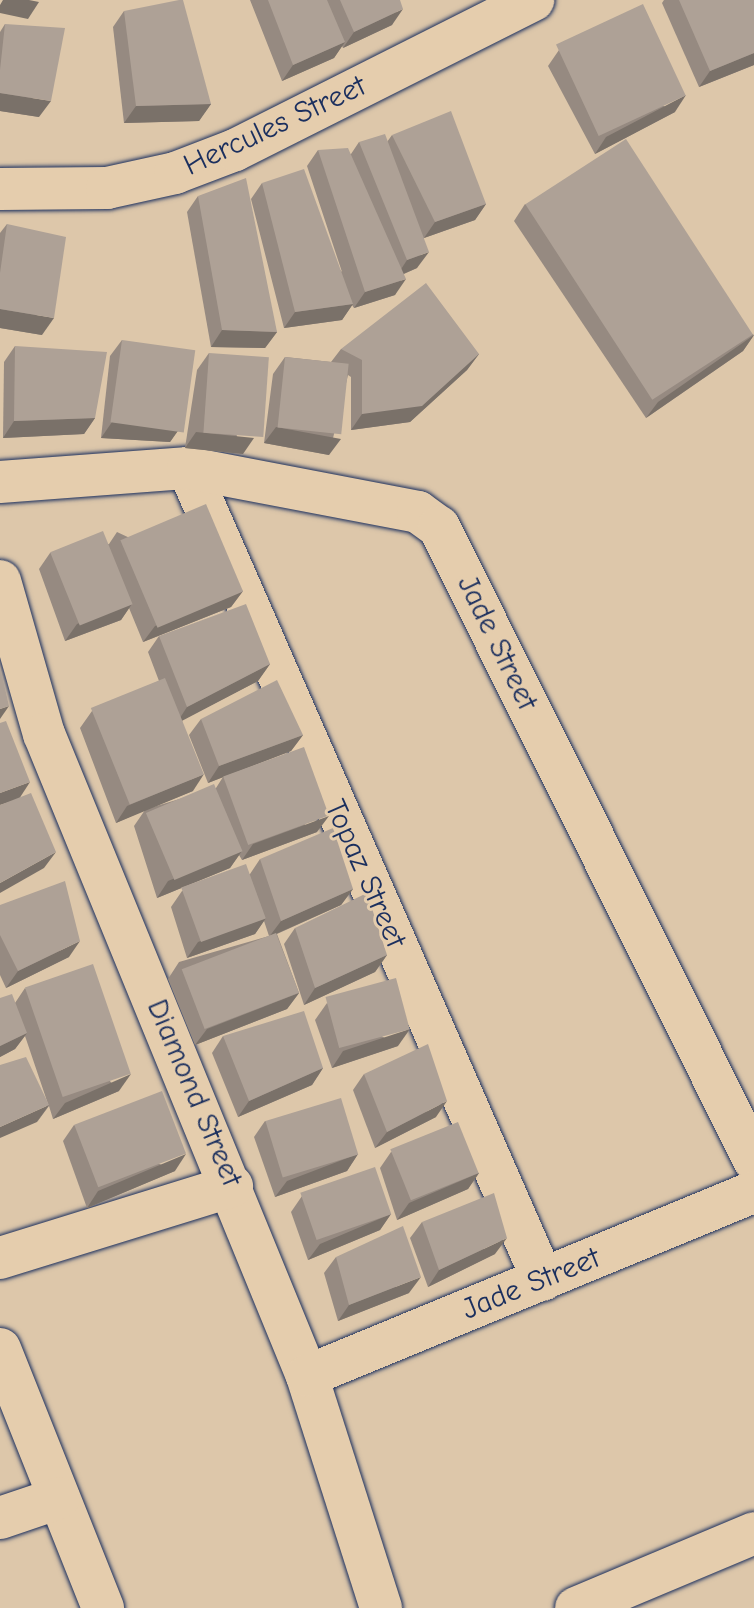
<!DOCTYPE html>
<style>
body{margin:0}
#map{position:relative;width:754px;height:1608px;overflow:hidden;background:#ddc7aa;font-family:"Comic Neue",sans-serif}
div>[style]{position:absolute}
.roads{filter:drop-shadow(0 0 2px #1b2f5e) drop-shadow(0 0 2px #1b2f5e)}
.street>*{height:42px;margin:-21px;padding:0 21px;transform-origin:21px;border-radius:21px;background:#e5cdad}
.wall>*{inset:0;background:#968a81}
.shaded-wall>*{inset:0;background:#7a7169}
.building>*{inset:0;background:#aea196;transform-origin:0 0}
span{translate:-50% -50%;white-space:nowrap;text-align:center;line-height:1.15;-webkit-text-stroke:6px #e5cdad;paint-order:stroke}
.street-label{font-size:30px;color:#1b2f5e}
</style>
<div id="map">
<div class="roads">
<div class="street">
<i style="left:0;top:189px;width:107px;rotate:-0.5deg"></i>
<i style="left:107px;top:188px;width:70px;rotate:-12.4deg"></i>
<i style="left:175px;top:173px;width:64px;rotate:-21deg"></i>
<i style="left:235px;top:150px;width:334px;rotate:-26.7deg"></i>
<i style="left:188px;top:468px;width:886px;rotate:66.39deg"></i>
<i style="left:0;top:482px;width:189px;rotate:-4.3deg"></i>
<i style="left:188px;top:468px;width:234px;rotate:10.8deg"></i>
<i style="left:418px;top:512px;width:26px;rotate:36deg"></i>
<i style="left:439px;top:527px;width:707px;rotate:63.54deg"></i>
<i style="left:0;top:581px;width:159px;rotate:74deg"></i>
<i style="left:44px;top:734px;width:694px;rotate:67.72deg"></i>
<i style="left:307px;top:1376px;width:244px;rotate:72.3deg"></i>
<i style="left:0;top:1258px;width:243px;rotate:-17.2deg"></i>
<i style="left:0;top:1349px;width:279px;rotate:68.3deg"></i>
<i style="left:307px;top:1376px;width:483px;rotate:-22.4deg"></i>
<i style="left:0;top:1518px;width:62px;rotate:-18.7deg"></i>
<i style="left:576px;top:1608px;width:193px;rotate:-22.8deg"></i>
</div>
</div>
<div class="wall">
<i style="clip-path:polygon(250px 0,400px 0,392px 25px,343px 48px,342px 46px,334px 58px,282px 81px)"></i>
<i style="clip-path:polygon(664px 0,754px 0,754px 65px,699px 87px,662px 3px)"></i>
<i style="clip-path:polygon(124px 11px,211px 104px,199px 121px,124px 123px,113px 27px)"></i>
<i style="clip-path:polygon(5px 24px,39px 117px,0 111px,0 32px)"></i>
<i style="clip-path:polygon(559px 50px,675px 112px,595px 154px,548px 66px)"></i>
<i style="clip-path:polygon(392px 135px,486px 204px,475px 220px,424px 238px,417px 268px,404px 274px,395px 295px,354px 308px,352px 305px,342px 320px,284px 328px,251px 199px,262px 183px,342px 272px,307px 166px,318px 150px,351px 154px,359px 142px,387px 142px)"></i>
<i style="clip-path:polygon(198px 196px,277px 332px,265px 348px,211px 347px,187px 212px)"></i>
<i style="clip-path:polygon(525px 204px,754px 335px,743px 351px,646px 418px,514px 221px)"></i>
<i style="clip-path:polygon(7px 224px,42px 335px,0 328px,0 233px)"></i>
<i style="clip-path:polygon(122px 340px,182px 425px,170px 442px,101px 438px,110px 356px)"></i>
<i style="clip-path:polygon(15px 346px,95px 418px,84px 434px,3px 438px,4px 362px)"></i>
<i style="clip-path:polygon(341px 349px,479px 354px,467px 370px,410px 422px,351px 430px,351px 377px,348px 375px,329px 455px,264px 443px,273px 374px,285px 357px,331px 362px)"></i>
<i style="clip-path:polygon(209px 353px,243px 454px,185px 448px,197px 370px)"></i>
<i style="clip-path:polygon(117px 532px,243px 591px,231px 607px,143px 642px,129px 608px,121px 620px,65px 641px,39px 569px,50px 553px,109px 544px)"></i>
<i style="clip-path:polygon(159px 636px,270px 664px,258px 681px,182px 720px,193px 791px,153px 807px,216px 788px,223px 777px,208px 783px,189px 735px,201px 719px,303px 735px,291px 751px,227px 776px,317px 832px,242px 860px,239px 855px,230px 868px,157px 898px,134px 826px,145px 810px,116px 823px,80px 728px,92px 711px,159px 681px,148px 652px)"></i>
<i style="clip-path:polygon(260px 859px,353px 889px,341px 905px,277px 934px,299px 993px,287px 1009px,195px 1045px,168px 979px,179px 962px,269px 936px,264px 921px,255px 934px,187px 958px,171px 907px,182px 891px,250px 874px)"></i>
<i style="clip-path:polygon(0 905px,69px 957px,6px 988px,0 975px)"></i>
<i style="clip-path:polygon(295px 928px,387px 955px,375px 972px,304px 1005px,284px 944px)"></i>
<i style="clip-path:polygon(25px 988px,119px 1091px,53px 1119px,49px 1106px,37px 1122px,48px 1104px,25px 1036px,15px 1049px,0 1057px,0 998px,15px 1003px)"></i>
<i style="clip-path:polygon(327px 1003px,398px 1046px,332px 1068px,315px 1020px)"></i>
<i style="clip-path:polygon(223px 1036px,323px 1068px,312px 1085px,238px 1117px,212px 1053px)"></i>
<i style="clip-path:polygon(364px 1074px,436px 1117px,375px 1148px,353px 1090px)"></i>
<i style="clip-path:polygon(265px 1121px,358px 1154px,347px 1171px,275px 1197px,254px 1137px)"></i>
<i style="clip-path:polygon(74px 1125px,175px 1171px,87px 1208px,63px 1141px)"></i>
<i style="clip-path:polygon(391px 1152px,479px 1173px,468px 1189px,397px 1220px,380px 1168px)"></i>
<i style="clip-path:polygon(302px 1196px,391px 1214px,380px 1230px,308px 1260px,291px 1212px)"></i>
<i style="clip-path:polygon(422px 1222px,495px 1254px,428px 1287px,410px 1238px)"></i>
<i style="clip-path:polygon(336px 1257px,409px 1293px,338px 1321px,324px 1273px)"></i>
</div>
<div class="shaded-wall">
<i style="clip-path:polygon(3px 0,29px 0,39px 2px,28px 19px,0 13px,0 5px)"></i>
<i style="clip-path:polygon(403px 9px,392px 25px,343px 48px,354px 32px)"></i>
<i style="clip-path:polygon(345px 42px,334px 58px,282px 81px,293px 65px)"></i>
<i style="clip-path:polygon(754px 53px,754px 65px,699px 87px,710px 71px)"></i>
<i style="clip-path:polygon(0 93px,51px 101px,39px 117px,0 111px)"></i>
<i style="clip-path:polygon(686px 95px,675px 112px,595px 154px,606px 137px)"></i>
<i style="clip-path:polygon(211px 104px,199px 121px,124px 123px,136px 106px)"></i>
<i style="clip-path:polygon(486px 204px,475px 220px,424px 238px,435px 222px)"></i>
<i style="clip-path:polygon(429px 252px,417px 268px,396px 277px,407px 260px)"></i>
<i style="clip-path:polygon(406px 279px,395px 295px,354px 308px,365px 292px)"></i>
<i style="clip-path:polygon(353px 304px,342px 320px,284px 328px,295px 312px)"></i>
<i style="clip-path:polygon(0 309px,54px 318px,42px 335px,0 328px)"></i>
<i style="clip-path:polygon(222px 330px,277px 332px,265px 348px,211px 347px)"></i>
<i style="clip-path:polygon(754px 335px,743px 351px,646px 418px,658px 402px)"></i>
<i style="clip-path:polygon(479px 354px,467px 370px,410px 422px,351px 430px,362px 414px)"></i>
<i style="clip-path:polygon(95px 418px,84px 434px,3px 438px,14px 421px)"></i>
<i style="clip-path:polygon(112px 422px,182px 425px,170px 442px,101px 438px)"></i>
<i style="clip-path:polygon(276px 427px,341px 439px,329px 455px,264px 443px)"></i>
<i style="clip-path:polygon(196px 432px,254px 438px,243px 454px,185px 448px)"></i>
<i style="clip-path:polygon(243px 591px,231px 607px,143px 642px,155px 626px)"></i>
<i style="clip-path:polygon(132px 604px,121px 620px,65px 641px,77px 624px)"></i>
<i style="clip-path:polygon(270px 664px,258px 681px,176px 724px,187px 707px)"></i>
<i style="clip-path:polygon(9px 706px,0 719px,0 709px)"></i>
<i style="clip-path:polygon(303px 735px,291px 751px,208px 783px,219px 766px)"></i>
<i style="clip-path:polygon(204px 774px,193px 791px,116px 823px,127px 806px)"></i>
<i style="clip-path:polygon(30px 782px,19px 799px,0 805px,0 793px)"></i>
<i style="clip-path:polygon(329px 816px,317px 832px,242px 860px,253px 844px)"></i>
<i style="clip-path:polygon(242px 851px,230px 868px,157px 898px,168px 881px)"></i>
<i style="clip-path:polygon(56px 852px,44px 868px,0 893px,0 883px)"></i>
<i style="clip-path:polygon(353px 889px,341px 905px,269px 937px,281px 921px)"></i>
<i style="clip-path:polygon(266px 918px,255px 934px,187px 958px,198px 942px)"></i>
<i style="clip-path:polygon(80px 941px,69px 957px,6px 988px,18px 971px)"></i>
<i style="clip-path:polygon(387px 955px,375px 972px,304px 1005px,315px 988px)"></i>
<i style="clip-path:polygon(299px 993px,287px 1009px,195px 1045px,207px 1029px)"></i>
<i style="clip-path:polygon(410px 1029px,398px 1046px,332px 1068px,343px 1051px)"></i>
<i style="clip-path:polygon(27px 1033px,15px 1049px,0 1057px,0 1046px)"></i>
<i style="clip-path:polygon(323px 1068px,312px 1085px,238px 1117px,249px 1101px)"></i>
<i style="clip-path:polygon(131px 1074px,119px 1091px,53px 1119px,65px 1103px)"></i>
<i style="clip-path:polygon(447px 1101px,436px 1117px,375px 1148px,387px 1132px)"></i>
<i style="clip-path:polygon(49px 1105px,37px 1122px,0 1138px,0 1127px)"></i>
<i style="clip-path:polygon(186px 1154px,175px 1171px,87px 1208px,98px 1191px)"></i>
<i style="clip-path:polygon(358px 1154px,347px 1171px,275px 1197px,287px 1181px)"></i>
<i style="clip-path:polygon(479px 1173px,468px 1189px,397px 1220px,409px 1203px)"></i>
<i style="clip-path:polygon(391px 1214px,380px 1230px,308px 1260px,320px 1244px)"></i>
<i style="clip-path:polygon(507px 1238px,495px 1254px,428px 1287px,439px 1270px)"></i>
<i style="clip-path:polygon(421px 1277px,409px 1293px,338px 1321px,349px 1305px)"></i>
</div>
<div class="building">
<i style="clip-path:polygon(179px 0,183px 0,211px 104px,136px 106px,124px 11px)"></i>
<i style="clip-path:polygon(268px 0,327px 0,345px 42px,293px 65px)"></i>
<i style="clip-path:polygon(340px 0,400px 0,403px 9px,354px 32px)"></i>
<i style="clip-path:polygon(679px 0,754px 0,754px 53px,710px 71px)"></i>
<i style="left:643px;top:4px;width:101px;height:96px;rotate:65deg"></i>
<i style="clip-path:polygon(5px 24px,65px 28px,51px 101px,0 93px,0 70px)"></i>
<i style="clip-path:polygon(451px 111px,486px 204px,435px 222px,392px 135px)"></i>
<i style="clip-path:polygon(385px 134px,429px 252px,407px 260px,359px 142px)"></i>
<i style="left:626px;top:139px;width:233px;height:120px;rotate:57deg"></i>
<i style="clip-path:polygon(348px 148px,406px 279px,365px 292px,318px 150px)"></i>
<i style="clip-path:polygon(304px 169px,353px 304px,295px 312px,262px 183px)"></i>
<i style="clip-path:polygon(246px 178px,277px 332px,222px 330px,198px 196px)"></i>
<i style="clip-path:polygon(7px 224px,66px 237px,54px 318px,0 309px,0 273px)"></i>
<i style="clip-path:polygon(426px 283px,479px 354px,422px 406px,362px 414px,362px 360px,341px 349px)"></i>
<i style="left:122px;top:340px;width:74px;height:83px;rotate:8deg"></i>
<i style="clip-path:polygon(15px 346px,107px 352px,95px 418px,14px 421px)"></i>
<i style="left:209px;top:353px;width:60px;height:80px;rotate:4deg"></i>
<i style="left:285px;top:357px;width:64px;height:71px;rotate:6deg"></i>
<i style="left:206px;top:504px;width:95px;height:93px;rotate:67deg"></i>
<i style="left:103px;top:531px;width:79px;height:57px;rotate:68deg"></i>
<i style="clip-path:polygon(246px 604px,270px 664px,187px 707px,159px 636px)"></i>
<i style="clip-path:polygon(0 666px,9px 706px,0 709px)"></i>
<i style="left:165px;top:678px;width:104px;height:80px;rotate:68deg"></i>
<i style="clip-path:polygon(277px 680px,303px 735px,219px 766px,201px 719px)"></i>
<i style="clip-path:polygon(6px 721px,30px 782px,0 793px,0 723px)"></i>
<i style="left:304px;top:747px;width:73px;height:86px;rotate:70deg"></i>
<i style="left:214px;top:784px;width:73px;height:74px;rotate:67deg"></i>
<i style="clip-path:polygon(31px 793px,56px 852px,0 883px,0 805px)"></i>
<i style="clip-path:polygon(333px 828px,353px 889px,281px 921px,260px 859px)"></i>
<i style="left:246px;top:864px;width:58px;height:69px;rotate:70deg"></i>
<i style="clip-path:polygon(65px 881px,80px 941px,18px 971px,0 935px,0 905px)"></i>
<i style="clip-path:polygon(367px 893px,387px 955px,315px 988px,295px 928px)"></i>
<i style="left:276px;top:933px;width:64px;height:101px;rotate:69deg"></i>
<i style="left:93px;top:964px;width:116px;height:72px;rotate:71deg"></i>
<i style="left:396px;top:978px;width:53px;height:73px;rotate:75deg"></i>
<i style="clip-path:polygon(12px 994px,27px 1033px,0 1046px,0 998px)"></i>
<i style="clip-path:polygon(304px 1011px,323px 1068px,249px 1101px,223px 1036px)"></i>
<i style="clip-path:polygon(428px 1044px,447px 1101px,387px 1132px,364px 1074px)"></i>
<i style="clip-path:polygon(26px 1057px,49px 1105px,0 1127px,0 1065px)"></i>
<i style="left:162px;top:1091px;width:67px;height:94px;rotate:69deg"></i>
<i style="left:341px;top:1098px;width:59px;height:79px;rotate:73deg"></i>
<i style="left:458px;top:1122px;width:55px;height:73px;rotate:68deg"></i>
<i style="left:375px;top:1167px;width:50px;height:79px;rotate:71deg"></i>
<i style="clip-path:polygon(494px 1193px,507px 1238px,439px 1270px,422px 1222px)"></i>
<i style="clip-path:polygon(403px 1226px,421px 1277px,349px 1305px,336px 1257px)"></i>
</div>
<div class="street-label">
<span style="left:275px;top:126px;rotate:-25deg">Hercules Street</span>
<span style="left:497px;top:643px;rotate:64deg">Jade Street</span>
<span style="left:365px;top:874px;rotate:66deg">Topaz Street</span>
<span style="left:194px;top:1093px;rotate:67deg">Diamond Street</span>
<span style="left:531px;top:1284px;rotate:-22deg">Jade Street</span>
</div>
</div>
